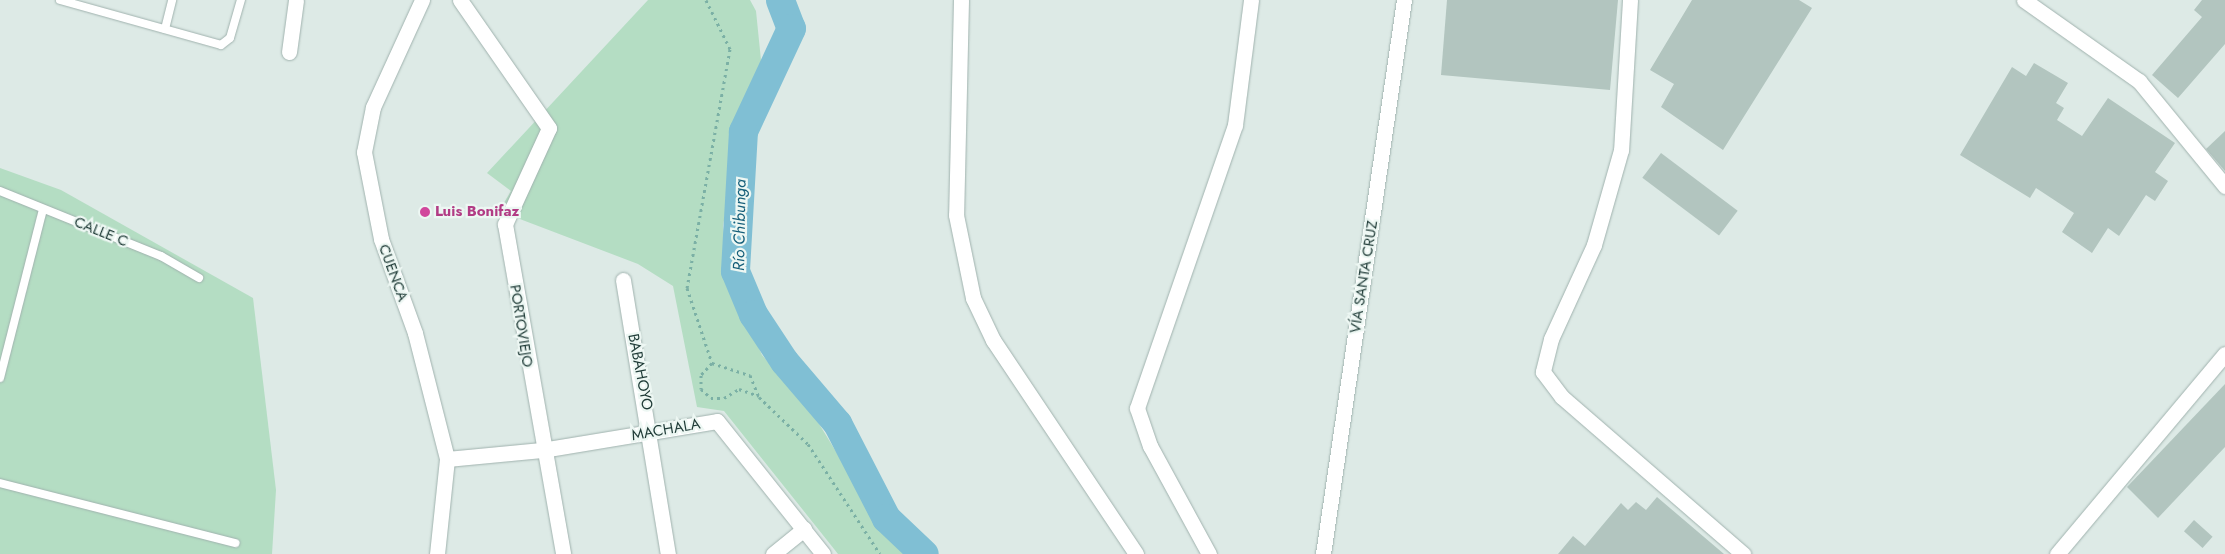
<!DOCTYPE html>
<meta charset="utf-8">
<style>
body{margin:0}
#map{position:relative;width:2225px;height:554px;overflow:hidden;background:#ddeae6;font-family:Jost,sans-serif}
div>[style]{position:absolute}
.green>*{inset:0;background:#b4ddc3}
.river>*{height:29px;margin:-14.5px;padding:0 14.5px;transform-origin:14.5px;border-radius:14.5px;background:#80bfd4}
.building>*{inset:0;background:#b2c5bf;transform-origin:0 0}
.path>*{height:3px;margin-top:-1.5px;transform-origin:0;background:repeating-linear-gradient(90deg,#7bb0a5 0 2.5px,transparent 0 6.5px)}
.roads{filter:drop-shadow(0 0 1px #a0b2ae) drop-shadow(0 0 1px #a0b2ae)}
.lane>*{height:8px;margin:-4px;padding:0 4px;transform-origin:4px;border-radius:4px;background:#fff}
.street>*{height:15px;margin:-7.5px;padding:0 7.5px;transform-origin:7.5px;border-radius:7.5px;background:#fff}
.dots>*{width:14px;height:14px;translate:-50% -50%;box-sizing:border-box;border:2px solid #edf7f3;border-radius:50%}
span{translate:-50% -50%;white-space:nowrap;text-align:center;line-height:1.15;-webkit-text-stroke:4.5px #edf7f3;paint-order:stroke}
.hotel-label{font-size:15px;color:#b23c85;font-weight:700}
.left{translate:0 -50%;text-align:left}
.street-label{font-size:15px;color:#1e3a36}
.water-label{font-size:16px;color:#155e79;font-style:italic}
</style>
<div id="map">
<div class="green">
<i style="clip-path:polygon(648px 0,750px 0,756px 11px,762px 70px,735px 155px,723px 226px,730px 285px,762px 355px,813px 414px,868px 504px,909px 554px,838px 554px,724px 411px,697px 407px,673px 286px,638px 264px,499px 211px,511px 191px,487px 173px)"></i>
<i style="clip-path:polygon(0 168px,61px 190px,253px 298px,276px 490px,272px 554px,0 554px)"></i>
</div>
<div class="river">
<i style="left:780px;top:0;width:30px;rotate:69deg"></i>
<i style="left:791px;top:28px;width:114px;rotate:115deg"></i>
<i style="left:743px;top:131px;width:140px;rotate:93.3deg"></i>
<i style="left:735px;top:271px;width:47px;rotate:67.3deg"></i>
<i style="left:753px;top:314px;width:56px;rotate:56.6deg"></i>
<i style="left:784px;top:361px;width:82px;rotate:49.5deg"></i>
<i style="left:837px;top:423px;width:107px;rotate:62.7deg"></i>
<i style="left:886px;top:518px;width:52px;rotate:43.5deg"></i>
</div>
<div class="building">
<i style="clip-path:polygon(1447px 0,1618px 0,1610px 90px,1441px 75px)"></i>
<i style="clip-path:polygon(1692px 0,1799px 0,1812px 8px,1723px 150px,1661px 107px,1674px 84px,1650px 70px)"></i>
<i style="clip-path:polygon(2202px 0,2225px 0,2225px 44px,2178px 98px,2152px 75px,2202px 17px,2194px 10px)"></i>
<i style="clip-path:polygon(2034px 63px,2068px 83px,2056px 103px,2064px 108px,2057px 120px,2082px 136px,2108px 98px,2175px 143px,2155px 172px,2168px 181px,2155px 201px,2146px 195px,2119px 236px,2108px 228px,2092px 253px,2062px 232px,2074px 213px,2036px 188px,2030px 198px,1960px 155px,2012px 67px,2026px 76px)"></i>
<i style="clip-path:polygon(2225px 131px,2225px 171px,2206px 149px)"></i>
<i style="left:1661px;top:153px;width:96px;height:31px;rotate:37deg"></i>
<i style="clip-path:polygon(2225px 384px,2225px 447px,2158px 518px,2127px 487px)"></i>
<i style="clip-path:polygon(1657px 497px,1724px 554px,1558px 554px,1573px 536px,1585px 546px,1621px 503px,1628px 510px,1636px 502px,1646px 510px)"></i>
<i style="left:2194px;top:520px;width:25px;height:15px;rotate:42deg"></i>
</div>
<div class="path">
<i style="left:706px;top:0;width:55px;rotate:63.9deg"></i>
<i style="left:730px;top:49px;width:243px;rotate:100.2deg"></i>
<i style="left:687px;top:288px;width:79px;rotate:71.6deg"></i>
<i style="left:712px;top:363px;width:40px;rotate:18deg"></i>
<i style="left:750px;top:375px;width:24px;rotate:68deg"></i>
<i style="left:759px;top:397px;width:68px;rotate:43.8deg"></i>
<i style="left:808px;top:444px;width:131px;rotate:56.8deg"></i>
<i style="left:712px;top:363px;width:16px;rotate:133deg"></i>
<i style="left:701px;top:375px;width:14px;rotate:90deg"></i>
<i style="left:701px;top:389px;width:13px;rotate:42deg"></i>
<i style="left:711px;top:398px;width:13px"></i>
<i style="left:724px;top:398px;width:17px;rotate:-31deg"></i>
<i style="left:739px;top:389px;width:21px;rotate:19deg"></i>
</div>
<div class="roads">
<div class="lane">
<i style="left:60px;top:0;width:167px;rotate:15.6deg"></i>
<i style="left:221px;top:45px;width:11px;rotate:-38deg"></i>
<i style="left:230px;top:38px;width:40px;rotate:-74deg"></i>
<i style="left:165px;top:29px;width:30px;rotate:-76deg"></i>
<i style="left:0;top:191px;width:174px;rotate:22deg"></i>
<i style="left:161px;top:256px;width:44px;rotate:30.1deg"></i>
<i style="left:0;top:378px;width:174px;rotate:-75.7deg"></i>
<i style="left:0;top:483px;width:243px;rotate:14.3deg"></i>
</div>
<div class="street">
<i style="left:422px;top:0;width:118px;rotate:114.6deg"></i>
<i style="left:373px;top:107px;width:46px;rotate:101.3deg"></i>
<i style="left:364px;top:152px;width:89px;rotate:78.9deg"></i>
<i style="left:381px;top:239px;width:100px;rotate:70.1deg"></i>
<i style="left:415px;top:333px;width:130px;rotate:75.7deg"></i>
<i style="left:447px;top:459px;width:96px;rotate:96deg"></i>
<i style="left:460px;top:0;width:156px;rotate:55.2deg"></i>
<i style="left:549px;top:128px;width:106px;rotate:114.6deg"></i>
<i style="left:505px;top:224px;width:335px;rotate:80deg"></i>
<i style="left:961px;top:0;width:215px;rotate:91.3deg"></i>
<i style="left:956px;top:215px;width:85px;rotate:78.4deg"></i>
<i style="left:973px;top:298px;width:47px;rotate:64.5deg"></i>
<i style="left:993px;top:340px;width:257px;rotate:56.2deg"></i>
<i style="left:1630px;top:0;width:150px;rotate:93.4deg"></i>
<i style="left:1621px;top:150px;width:99px;rotate:105.9deg"></i>
<i style="left:1594px;top:245px;width:103px;rotate:114.6deg"></i>
<i style="left:1551px;top:339px;width:34px;rotate:104deg"></i>
<i style="left:1543px;top:372px;width:31px;rotate:53deg"></i>
<i style="left:1562px;top:397px;width:240px;rotate:40.9deg"></i>
<i style="left:2024px;top:0;width:141px;rotate:35.2deg"></i>
<i style="left:2139px;top:81px;width:136px;rotate:50.7deg"></i>
<i style="left:289px;top:52px;width:52px;rotate:-82.3deg"></i>
<i style="left:623px;top:280px;width:278px;rotate:80.7deg"></i>
<i style="left:447px;top:459px;width:95px;rotate:-5.4deg"></i>
<i style="left:542px;top:450px;width:177px;rotate:-9.4deg"></i>
<i style="left:717px;top:421px;width:170px;rotate:51.4deg"></i>
<i style="left:773px;top:554px;width:40px;rotate:-39deg"></i>
<i style="left:1209px;top:554px;width:123px;rotate:-118.6deg"></i>
<i style="left:1150px;top:446px;width:40px;rotate:-108.9deg"></i>
<i style="left:1137px;top:408px;width:299px;rotate:-70.9deg"></i>
<i style="left:1235px;top:125px;width:126px;rotate:-82.7deg"></i>
<i style="left:1323px;top:554px;width:560px;rotate:-81.68deg"></i>
<i style="left:2057px;top:554px;width:261px;rotate:-50deg"></i>
</div>
</div>
<div class="dots">
<i style="left:425px;top:212px;background:#d1479c"></i>
</div>
<div class="hotel-label">
<span class="left" style="left:435px;top:212px">Luis Bonifaz</span>
</div>
<div class="street-label">
<span style="left:101px;top:232px;rotate:22deg">CALLE C</span>
<span style="left:393px;top:273px;rotate:70deg">CUENCA</span>
<span style="left:1364px;top:277px;rotate:-81deg">VÍA SANTA CRUZ</span>
<span style="left:521px;top:326px;rotate:81deg">PORTOVIEJO</span>
<span style="left:640px;top:372px;rotate:79deg">BABAHOYO</span>
<span style="left:666px;top:430px;rotate:-10deg">MACHALA</span>
</div>
<div class="water-label">
<span style="left:740px;top:225px;rotate:-89deg">Río Chibunga</span>
</div>
</div>
